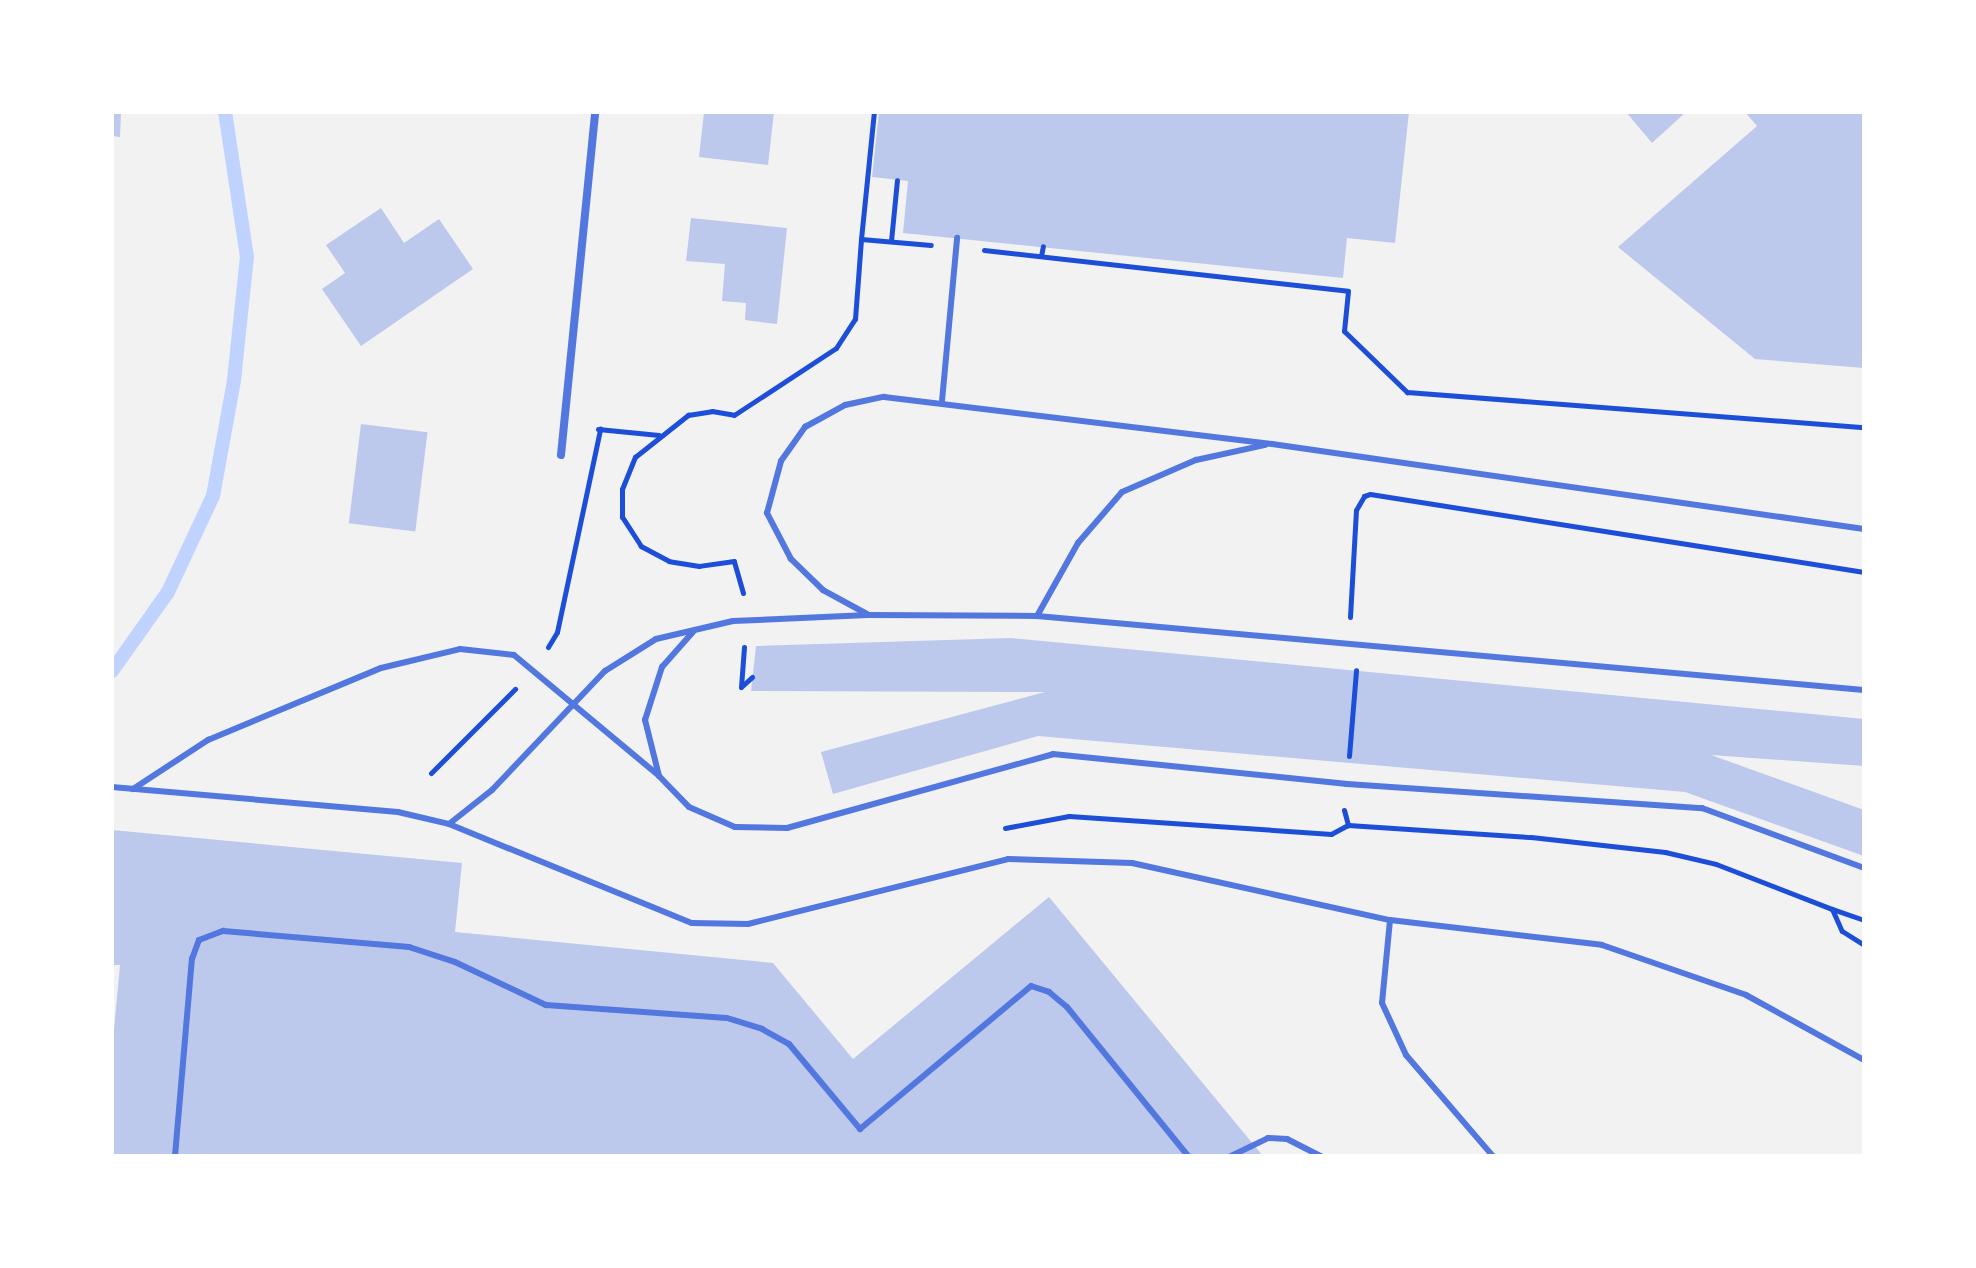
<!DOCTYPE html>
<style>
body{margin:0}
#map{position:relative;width:1976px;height:1268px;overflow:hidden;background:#f2f2f2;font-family:Quicksand,sans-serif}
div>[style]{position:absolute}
.stream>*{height:14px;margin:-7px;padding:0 7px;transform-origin:7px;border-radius:7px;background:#bfd3fe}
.building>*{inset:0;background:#bdc9ec;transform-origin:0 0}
.path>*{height:5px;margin:-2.5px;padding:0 2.5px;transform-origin:2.5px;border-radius:2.5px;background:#1d4ed8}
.service>*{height:6px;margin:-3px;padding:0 3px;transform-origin:3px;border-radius:3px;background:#5277de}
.minor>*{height:8px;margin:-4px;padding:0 4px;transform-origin:4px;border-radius:4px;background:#5277de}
span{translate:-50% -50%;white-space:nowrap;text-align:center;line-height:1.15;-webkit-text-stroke:8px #fff;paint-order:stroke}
.frame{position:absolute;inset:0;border:114px solid #fff;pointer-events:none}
</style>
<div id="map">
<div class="stream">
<i style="left:112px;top:671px;width:97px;rotate:-54.7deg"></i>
<i style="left:168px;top:592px;width:106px;rotate:-64.9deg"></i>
<i style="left:213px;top:496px;width:118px;rotate:-79.7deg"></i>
<i style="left:234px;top:380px;width:124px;rotate:-84deg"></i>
<i style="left:247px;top:257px;width:147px;rotate:-98.6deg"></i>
</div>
<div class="building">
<i style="clip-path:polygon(112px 112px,121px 112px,120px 137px,112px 136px)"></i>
<i style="clip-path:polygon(704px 112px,774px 112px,768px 165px,699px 157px)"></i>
<i style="clip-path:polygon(879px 112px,1409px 112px,1395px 243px,1347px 238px,1343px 278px,903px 233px,908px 181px,872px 177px)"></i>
<i style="clip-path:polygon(1626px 112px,1686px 112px,1652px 143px)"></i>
<i style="clip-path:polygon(1745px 112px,1864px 112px,1864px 368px,1755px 359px,1618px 247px,1757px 126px)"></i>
<i style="clip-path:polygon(381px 208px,404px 243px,439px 219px,473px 269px,361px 346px,322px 289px,345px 273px,326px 245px)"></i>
<i style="clip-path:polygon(691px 218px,787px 228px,777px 324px,745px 320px,746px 303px,722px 301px,725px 264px,686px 261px)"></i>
<i style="left:361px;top:424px;width:67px;height:100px;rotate:7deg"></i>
<i style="clip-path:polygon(1011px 638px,1864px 719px,1864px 766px,1711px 755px,1864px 810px,1864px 856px,1685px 792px,1038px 736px,833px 794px,821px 752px,1045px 692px,751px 691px,756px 646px)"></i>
<i style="clip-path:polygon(112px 830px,462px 863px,455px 932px,773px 963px,853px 1059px,1049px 897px,1263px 1156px,112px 1156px,112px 1051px,120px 965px,112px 965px)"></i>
</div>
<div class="path">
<i style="left:861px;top:239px;width:128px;rotate:-84.2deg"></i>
<i style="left:891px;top:241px;width:61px;rotate:-84.4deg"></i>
<i style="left:984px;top:250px;width:366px;rotate:6.4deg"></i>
<i style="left:1348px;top:291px;width:40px;rotate:95.7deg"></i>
<i style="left:1344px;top:331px;width:88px;rotate:44.1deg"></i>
<i style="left:1407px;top:392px;width:458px;rotate:4.4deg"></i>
<i style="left:1041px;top:256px;width:10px;rotate:-79deg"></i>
<i style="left:598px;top:429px;width:61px;rotate:5.6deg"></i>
<i style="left:743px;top:593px;width:33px;rotate:-106deg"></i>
<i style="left:734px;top:561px;width:35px;rotate:172deg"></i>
<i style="left:699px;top:566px;width:30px;rotate:-171deg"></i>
<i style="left:669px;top:561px;width:32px;rotate:-152deg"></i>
<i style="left:641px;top:546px;width:35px;rotate:-123deg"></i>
<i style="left:622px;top:517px;width:28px;rotate:-90deg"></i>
<i style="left:622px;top:489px;width:35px;rotate:-68deg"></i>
<i style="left:635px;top:457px;width:68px;rotate:-38.4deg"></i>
<i style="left:688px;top:415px;width:24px;rotate:-9deg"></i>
<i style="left:712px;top:411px;width:22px;rotate:10deg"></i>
<i style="left:734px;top:415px;width:122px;rotate:-33.3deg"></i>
<i style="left:836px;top:348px;width:35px;rotate:-57deg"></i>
<i style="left:855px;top:319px;width:80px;rotate:-85.7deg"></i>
<i style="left:861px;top:239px;width:70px;rotate:4.9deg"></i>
<i style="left:1350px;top:617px;width:107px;rotate:-86.8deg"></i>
<i style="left:1356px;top:510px;width:16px;rotate:-60deg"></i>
<i style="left:1364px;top:496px;width:6px;rotate:-18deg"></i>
<i style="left:1370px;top:494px;width:500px;rotate:8.97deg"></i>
<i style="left:548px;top:647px;width:17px;rotate:-59deg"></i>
<i style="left:557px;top:632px;width:208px;rotate:-78deg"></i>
<i style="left:744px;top:647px;width:40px;rotate:94.3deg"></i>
<i style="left:741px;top:687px;width:15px;rotate:-42deg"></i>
<i style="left:1349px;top:756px;width:86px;rotate:-85.3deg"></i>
<i style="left:431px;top:773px;width:119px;rotate:-45deg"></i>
<i style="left:1344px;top:810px;width:16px;rotate:75deg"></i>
<i style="left:1348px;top:825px;width:183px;rotate:3.8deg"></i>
<i style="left:1531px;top:837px;width:135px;rotate:6.4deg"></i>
<i style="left:1665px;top:852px;width:52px;rotate:13.2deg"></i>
<i style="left:1716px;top:864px;width:124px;rotate:21.2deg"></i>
<i style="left:1005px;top:828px;width:65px;rotate:-10.6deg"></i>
<i style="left:1069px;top:816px;width:263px;rotate:3.9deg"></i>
<i style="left:1331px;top:834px;width:19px;rotate:-28deg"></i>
<i style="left:1864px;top:920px;width:34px;rotate:-161deg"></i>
<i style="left:1832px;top:909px;width:24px;rotate:66deg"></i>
<i style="left:1842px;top:931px;width:26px;rotate:32deg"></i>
</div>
<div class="service">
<i style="left:942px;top:401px;width:164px;rotate:-84.7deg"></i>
<i style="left:867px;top:614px;width:50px;rotate:-151.4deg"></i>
<i style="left:823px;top:590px;width:45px;rotate:-135.9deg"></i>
<i style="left:791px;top:559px;width:52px;rotate:-117.6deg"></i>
<i style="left:767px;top:513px;width:54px;rotate:-74.9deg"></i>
<i style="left:781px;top:461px;width:42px;rotate:-54.8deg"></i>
<i style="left:805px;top:427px;width:46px;rotate:-28.8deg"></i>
<i style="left:845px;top:405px;width:40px;rotate:-12deg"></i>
<i style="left:884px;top:397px;width:391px;rotate:6.9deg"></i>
<i style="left:1272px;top:444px;width:598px;rotate:8.17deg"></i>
<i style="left:1037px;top:616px;width:84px;rotate:-60.7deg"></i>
<i style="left:1078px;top:543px;width:67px;rotate:-49.2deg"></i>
<i style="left:1122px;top:492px;width:81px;rotate:-23.4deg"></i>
<i style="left:1196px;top:460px;width:71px;rotate:-12.3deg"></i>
<i style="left:659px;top:776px;width:58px;rotate:-104deg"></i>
<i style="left:645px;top:720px;width:56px;rotate:-72.2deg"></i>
<i style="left:662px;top:667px;width:47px;rotate:-48.5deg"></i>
<i style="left:112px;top:787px;width:287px;rotate:5deg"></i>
<i style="left:398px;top:812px;width:52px;rotate:13.2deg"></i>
<i style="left:449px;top:824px;width:262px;rotate:22.2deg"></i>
<i style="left:692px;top:923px;width:56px;rotate:1deg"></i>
<i style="left:748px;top:924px;width:268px;rotate:-14deg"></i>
<i style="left:1008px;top:859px;width:124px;rotate:1.8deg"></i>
<i style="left:1132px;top:863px;width:264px;rotate:12.5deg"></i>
<i style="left:1390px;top:920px;width:213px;rotate:6.7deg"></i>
<i style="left:1602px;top:945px;width:152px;rotate:19.1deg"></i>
<i style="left:1746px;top:995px;width:135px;rotate:28.8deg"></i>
<i style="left:133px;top:789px;width:90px;rotate:-33.2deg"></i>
<i style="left:208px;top:740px;width:187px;rotate:-22.6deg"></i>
<i style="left:381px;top:668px;width:81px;rotate:-13.5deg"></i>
<i style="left:460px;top:649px;width:54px;rotate:6.3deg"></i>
<i style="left:514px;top:655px;width:189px;rotate:39.8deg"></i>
<i style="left:659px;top:776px;width:43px;rotate:45.9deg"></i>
<i style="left:689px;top:807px;width:50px;rotate:23.5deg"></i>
<i style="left:735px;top:827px;width:52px;rotate:1.1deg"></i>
<i style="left:787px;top:828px;width:276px;rotate:-15.5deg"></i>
<i style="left:1053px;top:754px;width:296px;rotate:5.8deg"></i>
<i style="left:1347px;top:784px;width:356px;rotate:3.9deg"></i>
<i style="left:1702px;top:808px;width:173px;rotate:20.3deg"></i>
<i style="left:449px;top:824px;width:55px;rotate:-38.3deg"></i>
<i style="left:492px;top:790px;width:164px;rotate:-46.5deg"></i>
<i style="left:605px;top:671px;width:60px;rotate:-32.1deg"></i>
<i style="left:656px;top:639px;width:79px;rotate:-13.2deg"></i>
<i style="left:733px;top:621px;width:135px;rotate:-2.5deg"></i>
<i style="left:868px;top:615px;width:169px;rotate:0.3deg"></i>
<i style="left:1037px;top:616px;width:830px;rotate:5.11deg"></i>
<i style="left:1390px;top:920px;width:83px;rotate:95.5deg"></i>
<i style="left:1382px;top:1003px;width:57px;rotate:65.2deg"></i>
<i style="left:1406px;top:1055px;width:133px;rotate:49.3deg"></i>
<i style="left:175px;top:1156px;width:198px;rotate:-85.1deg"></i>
<i style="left:192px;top:959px;width:20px;rotate:-70deg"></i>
<i style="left:199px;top:940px;width:26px;rotate:-21deg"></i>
<i style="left:223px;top:931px;width:187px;rotate:4.9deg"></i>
<i style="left:409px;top:947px;width:48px;rotate:18.1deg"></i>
<i style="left:455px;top:962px;width:101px;rotate:25.3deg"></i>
<i style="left:546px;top:1005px;width:181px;rotate:4.1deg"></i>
<i style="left:727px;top:1018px;width:37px;rotate:17deg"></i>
<i style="left:762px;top:1029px;width:31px;rotate:29deg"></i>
<i style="left:789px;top:1044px;width:111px;rotate:50.1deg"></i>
<i style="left:860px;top:1129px;width:223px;rotate:-39.9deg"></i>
<i style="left:1031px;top:986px;width:19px;rotate:18deg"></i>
<i style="left:1049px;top:992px;width:23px;rotate:40deg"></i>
<i style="left:1067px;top:1007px;width:192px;rotate:50.9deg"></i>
<i style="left:1231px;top:1156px;width:41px;rotate:-25.9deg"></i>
<i style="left:1268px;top:1138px;width:19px;rotate:3deg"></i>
<i style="left:1287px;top:1139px;width:38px;rotate:27deg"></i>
</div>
<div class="minor">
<i style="left:561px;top:455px;width:345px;rotate:-84.3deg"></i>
</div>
<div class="frame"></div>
</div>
